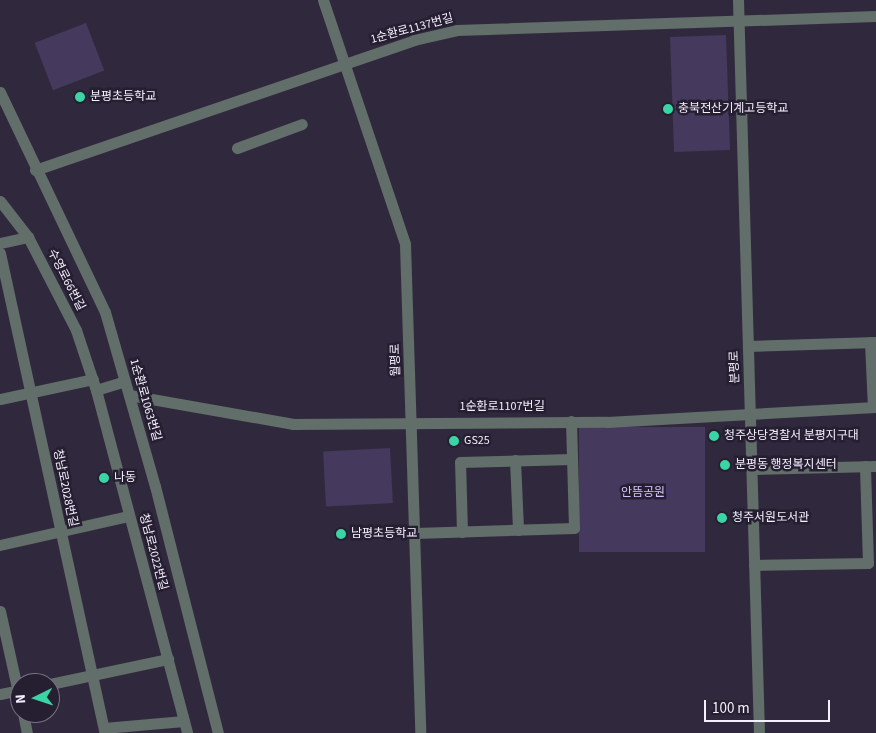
<!DOCTYPE html>
<meta charset="utf-8">
<style>
body{margin:0}
#map{position:relative;width:876px;height:733px;overflow:hidden;background:#30293d;font-family:"Source Sans 3","Noto Sans KR",sans-serif}
div>[style]{position:absolute}
.green>*{inset:0;background:#45395d;transform-origin:0 0}
.minor>*{height:11px;margin:-5.5px;padding:0 5.5px;transform-origin:5.5px;border-radius:5.5px;background:#626e69}
.dots>*{width:14px;height:14px;translate:-50% -50%;box-sizing:border-box;border:2px solid #261f32;border-radius:50%}
span{translate:-50% -50%;white-space:nowrap;text-align:center;line-height:1.15;-webkit-text-stroke:5px #261f32;paint-order:stroke}
.street-label{font-size:12px;color:#f4f0fe}
.poi-label{font-size:12px;color:#f4f0fe}
.left{translate:0 -50%;text-align:left}
.park-label{font-size:12px;color:#d5c2fd}
.north{position:absolute;left:10px;top:673px;width:50px;height:50px;box-sizing:border-box;background:#261f32;border:1px solid #787384;border-radius:50%;rotate:266deg;font-size:14px;font-weight:700;line-height:20px;text-align:center;color:#f4f0fe}
.north::after{content:'';display:block;margin:auto;width:18px;height:22px;background:#3bd4a4;clip-path:polygon(50% 0,100% 100%,50% 72%,0 100%)}
.scale{position:absolute;left:704px;top:700px;width:126px;height:22px;box-sizing:border-box;border:2px solid #f4f0fe;border-top:0;padding-left:6px;font-size:15px;line-height:18px;white-space:nowrap;color:#f4f0fe;-webkit-text-stroke:4px #261f32;paint-order:stroke}
</style>
<div id="map">
<div class="green">
<i style="left:86px;top:23px;width:51px;height:55px;rotate:69deg"></i>
<i style="left:726px;top:35px;width:115px;height:56px;rotate:88deg"></i>
<i style="left:705px;top:427px;width:125px;height:126px;rotate:90deg"></i>
<i style="left:390px;top:448px;width:55px;height:67px;rotate:87deg"></i>
</div>
<div class="minor">
<i style="left:323px;top:0;width:257px;rotate:71.4deg"></i>
<i style="left:405px;top:244px;width:489px;rotate:88.2deg"></i>
<i style="left:738px;top:0;width:733px;rotate:88.36deg"></i>
<i style="left:0;top:92px;width:244px;rotate:64.5deg"></i>
<i style="left:105px;top:312px;width:181px;rotate:74deg"></i>
<i style="left:155px;top:486px;width:255px;rotate:75.7deg"></i>
<i style="left:237px;top:148px;width:69px;rotate:-20.3deg"></i>
<i style="left:35px;top:170px;width:401px;rotate:-18.9deg"></i>
<i style="left:414px;top:40px;width:44px;rotate:-13.1deg"></i>
<i style="left:457px;top:30px;width:419px;rotate:-1.9deg"></i>
<i style="left:0;top:201px;width:46px;rotate:52.1deg"></i>
<i style="left:28px;top:237px;width:105px;rotate:62.7deg"></i>
<i style="left:76px;top:330px;width:63px;rotate:71.6deg"></i>
<i style="left:96px;top:390px;width:355px;rotate:75.1deg"></i>
<i style="left:0;top:243px;width:29px;rotate:-12deg"></i>
<i style="left:0;top:253px;width:491px;rotate:77.7deg"></i>
<i style="left:870px;top:342px;width:65px;rotate:87.4deg"></i>
<i style="left:748px;top:346px;width:128px;rotate:-1.8deg"></i>
<i style="left:96px;top:390px;width:30px;rotate:-17deg"></i>
<i style="left:129px;top:395px;width:167px;rotate:10deg"></i>
<i style="left:293px;top:424px;width:314px;rotate:-0.4deg"></i>
<i style="left:607px;top:422px;width:269px;rotate:-3.2deg"></i>
<i style="left:0;top:399px;width:95px;rotate:-12.1deg"></i>
<i style="left:515px;top:460px;width:70px;rotate:87.5deg"></i>
<i style="left:751px;top:469px;width:125px;rotate:-1.4deg"></i>
<i style="left:462px;top:532px;width:70px;rotate:-91.6deg"></i>
<i style="left:460px;top:462px;width:112px;rotate:-1.5deg"></i>
<i style="left:415px;top:533px;width:159px;rotate:-1.8deg"></i>
<i style="left:574px;top:528px;width:107px;rotate:-91.6deg"></i>
<i style="left:0;top:545px;width:132px;rotate:-12.7deg"></i>
<i style="left:754px;top:565px;width:114px;rotate:-1deg"></i>
<i style="left:868px;top:563px;width:97px;rotate:-91.8deg"></i>
<i style="left:0;top:611px;width:92px;rotate:77.5deg"></i>
<i style="left:50px;top:684px;width:121px;rotate:-12deg"></i>
<i style="left:0;top:694px;width:20px;rotate:-11deg"></i>
<i style="left:23px;top:713px;width:20px;rotate:79deg"></i>
<i style="left:104px;top:728px;width:80px;rotate:-5deg"></i>
</div>
<div class="dots">
<i style="left:80px;top:97px;background:#3bd4a4"></i>
<i style="left:668px;top:109px;background:#3bd4a4"></i>
<i style="left:714px;top:436px;background:#3bd4a4"></i>
<i style="left:454px;top:441px;background:#3bd4a4"></i>
<i style="left:725px;top:465px;background:#3bd4a4"></i>
<i style="left:104px;top:478px;background:#3bd4a4"></i>
<i style="left:722px;top:518px;background:#3bd4a4"></i>
<i style="left:341px;top:534px;background:#3bd4a4"></i>
</div>
<div class="street-label">
<span style="left:412px;top:29px;rotate:-15deg">1순환로1137번길</span>
<span style="left:66px;top:280px;rotate:63deg">수영로66번길</span>
<span style="left:396px;top:360px;rotate:-91deg">월평로</span>
<span style="left:735px;top:367px;rotate:-92deg">분평로</span>
<span style="left:145px;top:400px;rotate:74deg">1순환로1063번길</span>
<span style="left:502px;top:407px">1순환로1107번길</span>
<span style="left:65px;top:488px;rotate:78deg">청남로2028번길</span>
<span style="left:153px;top:552px;rotate:75deg">청남로2022번길</span>
</div>
<div class="poi-label">
<span class="left" style="left:90px;top:97px">분평초등학교</span>
<span class="left" style="left:678px;top:109px">충북전산기계고등학교</span>
<span class="left" style="left:724px;top:436px">청주상당경찰서 분평지구대</span>
<span class="left" style="left:464px;top:441px">GS25</span>
<span class="left" style="left:735px;top:465px">분평동 행정복지센터</span>
<span class="left" style="left:114px;top:478px">나동</span>
<span class="left" style="left:732px;top:518px">청주서원도서관</span>
<span class="left" style="left:351px;top:534px">남평초등학교</span>
</div>
<div class="park-label">
<span style="left:643px;top:493px">안뜸공원</span>
</div>
<div class="north">N</div>
<div class="scale">100 m</div>
</div>
